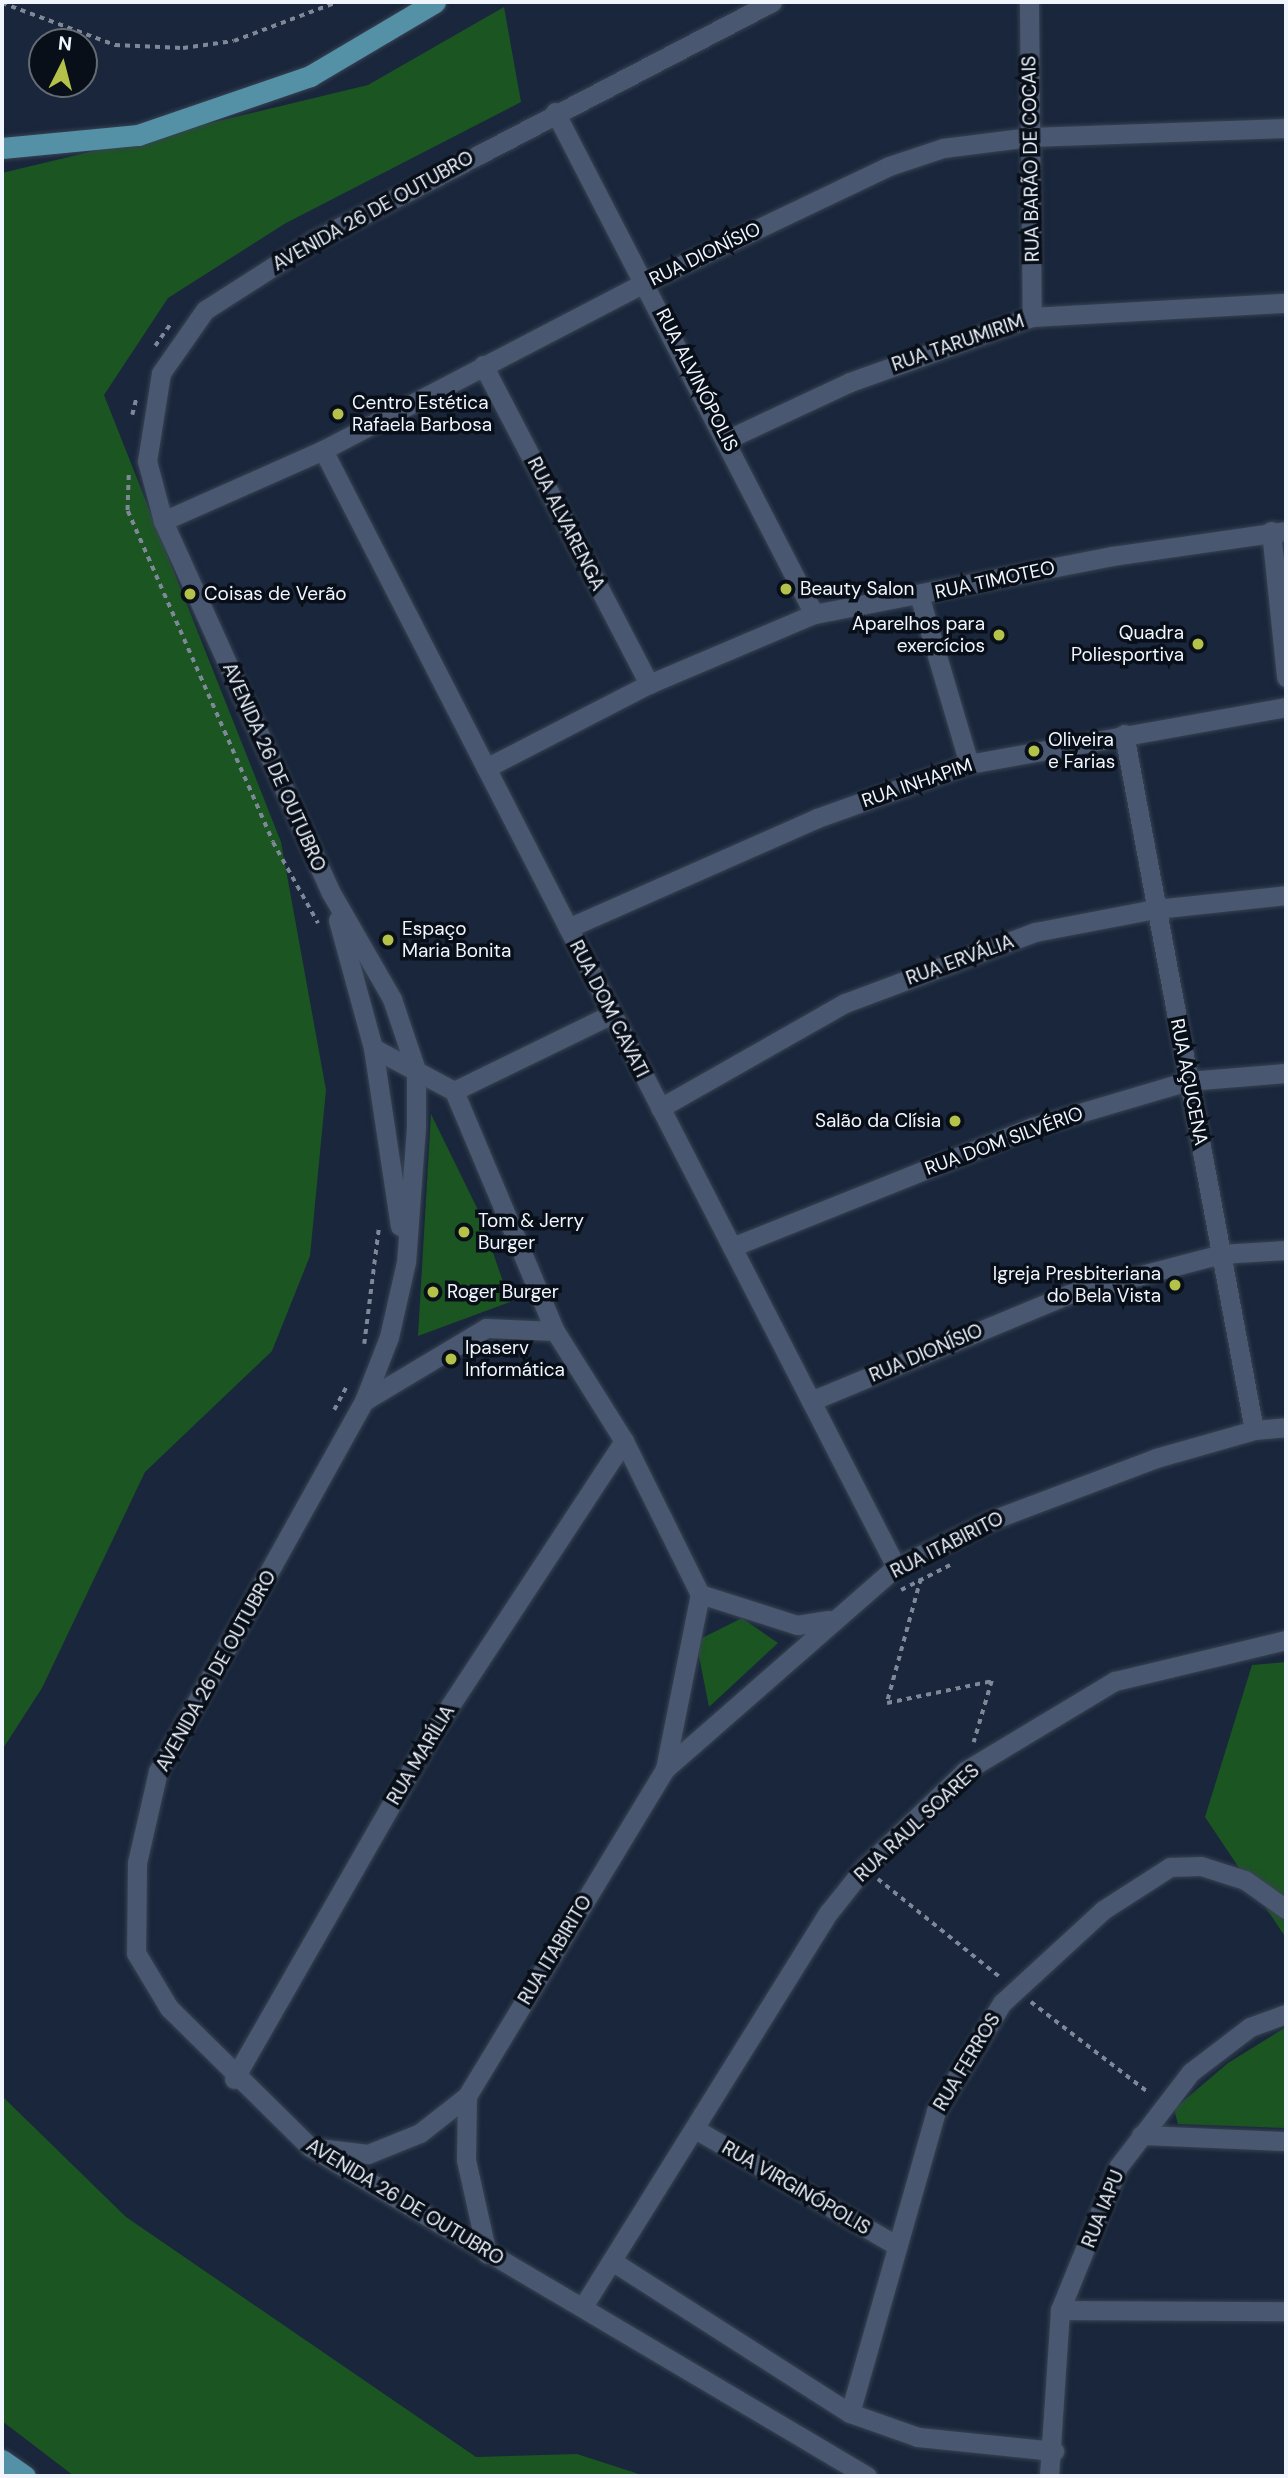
<!DOCTYPE html>
<meta charset="utf-8">
<style>
body{margin:0}
#map{position:relative;width:1288px;height:2478px;overflow:hidden;background:#19263b;font-family:"DM Sans",sans-serif}
div>[style]{position:absolute}
.green>*{inset:0;background:#1b5522}
.path>*{height:3.5px;margin-top:-1.75px;transform-origin:0;background:repeating-linear-gradient(90deg,#7f8898 0 5px,transparent 0 10px)}
.roads{filter:drop-shadow(0 0 2px #384252) drop-shadow(0 0 2px #384252)}
.minor>*{height:19px;margin:-9.5px;padding:0 9.5px;transform-origin:9.5px;border-radius:9.5px;background:#495870}
.major>*{height:21px;margin:-10.5px;padding:0 10.5px;transform-origin:10.5px;border-radius:10.5px;background:#5491a7}
.dots>*{width:19px;height:19px;translate:-50% -50%;box-sizing:border-box;border:4px solid #090f18;border-radius:50%}
span{translate:-50% -50%;white-space:nowrap;text-align:center;line-height:1.15;-webkit-text-stroke:7px #090f18;paint-order:stroke}
.street-label{font-size:19px;color:#f0f5fe}
.poi-label{font-size:19px;color:#f0f5fe}
.left{translate:0 -50%;text-align:left}
.right{translate:-100% -50%;text-align:right}
.frame{position:absolute;inset:0;border:4px solid #f0f5fe;pointer-events:none}
.north{position:absolute;left:28px;top:28px;width:70px;height:70px;box-sizing:border-box;background:#090f18;border:2px solid #656b74;border-radius:50%;rotate:6deg;font-size:19px;font-weight:700;line-height:28px;text-align:center;color:#f0f5fe}
.north::after{content:'';display:block;margin:auto;width:24px;height:32px;background:#b4c24a;clip-path:polygon(50% 0,100% 100%,50% 72%,0 100%)}
</style>
<div id="map">
<div class="green">
<i style="clip-path:polygon(504px 7px,521px 102px,286px 223px,168px 298px,104px 395px,281px 842px,326px 1090px,310px 1256px,272px 1351px,145px 1472px,42px 1688px,2px 1750px,2px 173px,368px 85px)"></i>
<i style="clip-path:polygon(431px 1114px,479px 1212px,510px 1302px,418px 1336px)"></i>
<i style="clip-path:polygon(742px 1618px,778px 1643px,709px 1707px,696px 1641px)"></i>
<i style="clip-path:polygon(1286px 1662px,1286px 1938px,1205px 1817px,1252px 1665px)"></i>
<i style="clip-path:polygon(1286px 2027px,1286px 2128px,1178px 2124px,1174px 2109px,1228px 2063px)"></i>
<i style="clip-path:polygon(2px 2096px,126px 2217px,476px 2457px,577px 2454px,645px 2476px,74px 2476px,2px 2421px)"></i>
</div>
<div class="path">
<i style="left:2px;top:3px;width:121px;rotate:20.4deg"></i>
<i style="left:115px;top:45px;width:68px;rotate:2.5deg"></i>
<i style="left:183px;top:48px;width:51px;rotate:-7.8deg"></i>
<i style="left:234px;top:41px;width:110px;rotate:-20.7deg"></i>
<i style="left:155px;top:346px;width:29px;rotate:-55deg"></i>
<i style="left:132px;top:415px;width:16px;rotate:-76deg"></i>
<i style="left:129px;top:475px;width:36px;rotate:92deg"></i>
<i style="left:128px;top:511px;width:361px;rotate:66.3deg"></i>
<i style="left:273px;top:842px;width:93px;rotate:60.9deg"></i>
<i style="left:364px;top:1344px;width:119px;rotate:-82.8deg"></i>
<i style="left:334px;top:1410px;width:27px;rotate:-62deg"></i>
<i style="left:921px;top:1579px;width:129px;rotate:105.3deg"></i>
<i style="left:887px;top:1703px;width:107px;rotate:-11.8deg"></i>
<i style="left:992px;top:1681px;width:64px;rotate:106.4deg"></i>
<i style="left:901px;top:1590px;width:55px;rotate:-27deg"></i>
<i style="left:878px;top:1879px;width:156px;rotate:38.8deg"></i>
<i style="left:1031px;top:2002px;width:149px;rotate:37.6deg"></i>
</div>
<div class="roads">
<div class="minor">
<i style="left:772px;top:2px;width:517px;rotate:152.49deg"></i>
<i style="left:313px;top:241px;width:128px;rotate:147.4deg"></i>
<i style="left:205px;top:310px;width:77px;rotate:124.9deg"></i>
<i style="left:161px;top:373px;width:89px;rotate:99deg"></i>
<i style="left:147px;top:461px;width:62px;rotate:75.1deg"></i>
<i style="left:163px;top:521px;width:406px;rotate:65.7deg"></i>
<i style="left:330px;top:891px;width:125px;rotate:60.1deg"></i>
<i style="left:392px;top:999px;width:75px;rotate:71.3deg"></i>
<i style="left:416px;top:1070px;width:57px;rotate:90deg"></i>
<i style="left:416px;top:1127px;width:135px;rotate:94.2deg"></i>
<i style="left:406px;top:1262px;width:77px;rotate:102.8deg"></i>
<i style="left:389px;top:1337px;width:69px;rotate:111.3deg"></i>
<i style="left:364px;top:1401px;width:423px;rotate:119.1deg"></i>
<i style="left:158px;top:1771px;width:94px;rotate:102.9deg"></i>
<i style="left:137px;top:1863px;width:90px;rotate:90.6deg"></i>
<i style="left:136px;top:1953px;width:64px;rotate:59deg"></i>
<i style="left:169px;top:2008px;width:198px;rotate:44.6deg"></i>
<i style="left:310px;top:2147px;width:647px;rotate:30.57deg"></i>
<i style="left:1029px;top:2px;width:315px;rotate:89.5deg"></i>
<i style="left:555px;top:112px;width:565px;rotate:62.71deg"></i>
<i style="left:483px;top:365px;width:360px;rotate:62.5deg"></i>
<i style="left:728px;top:439px;width:135px;rotate:-25deg"></i>
<i style="left:850px;top:382px;width:193px;rotate:-19.7deg"></i>
<i style="left:1032px;top:317px;width:254px;rotate:-3.2deg"></i>
<i style="left:323px;top:450px;width:1255px;rotate:62.84deg"></i>
<i style="left:163px;top:521px;width:175px;rotate:-23.9deg"></i>
<i style="left:323px;top:450px;width:364px;rotate:-27.5deg"></i>
<i style="left:646px;top:282px;width:269px;rotate:-25.5deg"></i>
<i style="left:889px;top:166px;width:57px;rotate:-18.4deg"></i>
<i style="left:943px;top:148px;width:88px;rotate:-7.2deg"></i>
<i style="left:1030px;top:137px;width:256px;rotate:-2deg"></i>
<i style="left:1271px;top:531px;width:147px;rotate:84.1deg"></i>
<i style="left:919px;top:595px;width:176px;rotate:73.5deg"></i>
<i style="left:1124px;top:734px;width:708px;rotate:79.42deg"></i>
<i style="left:486px;top:768px;width:183px;rotate:-27.3deg"></i>
<i style="left:649px;top:684px;width:179px;rotate:-23deg"></i>
<i style="left:814px;top:614px;width:304px;rotate:-11deg"></i>
<i style="left:1112px;top:556px;width:176px;rotate:-8.2deg"></i>
<i style="left:338px;top:920px;width:133px;rotate:74.7deg"></i>
<i style="left:373px;top:1048px;width:180px;rotate:81.4deg"></i>
<i style="left:568px;top:928px;width:272px;rotate:-23.8deg"></i>
<i style="left:817px;top:818px;width:161px;rotate:-19.6deg"></i>
<i style="left:969px;top:764px;width:322px;rotate:-10.2deg"></i>
<i style="left:373px;top:1048px;width:92px;rotate:28deg"></i>
<i style="left:454px;top:1091px;width:260px;rotate:67.2deg"></i>
<i style="left:555px;top:1331px;width:130px;rotate:57.9deg"></i>
<i style="left:624px;top:1441px;width:171px;rotate:63.6deg"></i>
<i style="left:700px;top:1594px;width:102px;rotate:17.7deg"></i>
<i style="left:797px;top:1625px;width:32px;rotate:-9deg"></i>
<i style="left:454px;top:1091px;width:176px;rotate:-26deg"></i>
<i style="left:660px;top:1108px;width:213px;rotate:-29.6deg"></i>
<i style="left:845px;top:1003px;width:203px;rotate:-20.5deg"></i>
<i style="left:1035px;top:932px;width:123px;rotate:-10.8deg"></i>
<i style="left:1156px;top:909px;width:131px;rotate:-6.1deg"></i>
<i style="left:732px;top:1247px;width:323px;rotate:-21.8deg"></i>
<i style="left:1032px;top:1127px;width:163px;rotate:-16.4deg"></i>
<i style="left:1188px;top:1081px;width:98px;rotate:-4.7deg"></i>
<i style="left:364px;top:1401px;width:142px;rotate:-30.9deg"></i>
<i style="left:486px;top:1328px;width:69px;rotate:2.5deg"></i>
<i style="left:811px;top:1401px;width:279px;rotate:-22.5deg"></i>
<i style="left:1069px;top:1294px;width:157px;rotate:-14.7deg"></i>
<i style="left:1221px;top:1254px;width:65px;rotate:-3.5deg"></i>
<i style="left:665px;top:1769px;width:178px;rotate:-78.7deg"></i>
<i style="left:234px;top:2079px;width:402px;rotate:-60.2deg"></i>
<i style="left:434px;top:1730px;width:346px;rotate:-56.7deg"></i>
<i style="left:467px;top:2096px;width:64px;rotate:90.9deg"></i>
<i style="left:466px;top:2160px;width:96px;rotate:77.4deg"></i>
<i style="left:695px;top:2129px;width:234px;rotate:30deg"></i>
<i style="left:1141px;top:2135px;width:145px;rotate:2.4deg"></i>
<i style="left:318px;top:2148px;width:50px;rotate:6.8deg"></i>
<i style="left:368px;top:2154px;width:56px;rotate:-22deg"></i>
<i style="left:420px;top:2133px;width:60px;rotate:-38.2deg"></i>
<i style="left:467px;top:2096px;width:382px;rotate:-58.8deg"></i>
<i style="left:665px;top:1769px;width:307px;rotate:-41.2deg"></i>
<i style="left:896px;top:1567px;width:107px;rotate:-26.1deg"></i>
<i style="left:992px;top:1520px;width:175px;rotate:-20.7deg"></i>
<i style="left:1156px;top:1458px;width:102px;rotate:-15.9deg"></i>
<i style="left:1254px;top:1430px;width:32px;rotate:-5deg"></i>
<i style="left:615px;top:2263px;width:279px;rotate:32.6deg"></i>
<i style="left:850px;top:2413px;width:72px;rotate:19.4deg"></i>
<i style="left:918px;top:2437px;width:137px;rotate:5.9deg"></i>
<i style="left:584px;top:2305px;width:463px;rotate:-58.1deg"></i>
<i style="left:829px;top:1912px;width:56px;rotate:-51.5deg"></i>
<i style="left:864px;top:1868px;width:140px;rotate:-43.8deg"></i>
<i style="left:965px;top:1771px;width:175px;rotate:-31deg"></i>
<i style="left:1115px;top:1681px;width:176px;rotate:-13.5deg"></i>
<i style="left:1060px;top:2310px;width:226px;rotate:0.3deg"></i>
<i style="left:850px;top:2413px;width:314px;rotate:-74.1deg"></i>
<i style="left:936px;top:2111px;width:127px;rotate:-58.6deg"></i>
<i style="left:1002px;top:2003px;width:137px;rotate:-42.6deg"></i>
<i style="left:1103px;top:1910px;width:80px;rotate:-32.7deg"></i>
<i style="left:1170px;top:1867px;width:31px;rotate:-2deg"></i>
<i style="left:1201px;top:1866px;width:46px;rotate:17.7deg"></i>
<i style="left:1245px;top:1880px;width:50px;rotate:35.3deg"></i>
<i style="left:1049px;top:2476px;width:166px;rotate:-86.2deg"></i>
<i style="left:1060px;top:2310px;width:154px;rotate:-67.9deg"></i>
<i style="left:1118px;top:2167px;width:120px;rotate:-52.5deg"></i>
<i style="left:1191px;top:2072px;width:74px;rotate:-37.3deg"></i>
<i style="left:1250px;top:2027px;width:38px;rotate:-20deg"></i>
</div>
<div class="major">
<i style="left:2px;top:148px;width:137px;rotate:-5.5deg"></i>
<i style="left:138px;top:135px;width:182px;rotate:-18.9deg"></i>
<i style="left:310px;top:76px;width:145px;rotate:-30.6deg"></i>
<i style="left:2px;top:2460px;width:28px;rotate:35deg"></i>
</div>
</div>
<div class="dots">
<i style="left:338px;top:414px;background:#b4c24a"></i>
<i style="left:786px;top:589px;background:#b4c24a"></i>
<i style="left:190px;top:594px;background:#b4c24a"></i>
<i style="left:999px;top:635px;background:#b4c24a"></i>
<i style="left:1198px;top:644px;background:#b4c24a"></i>
<i style="left:1034px;top:751px;background:#b4c24a"></i>
<i style="left:388px;top:940px;background:#b4c24a"></i>
<i style="left:955px;top:1121px;background:#b4c24a"></i>
<i style="left:464px;top:1232px;background:#b4c24a"></i>
<i style="left:1175px;top:1285px;background:#b4c24a"></i>
<i style="left:433px;top:1292px;background:#b4c24a"></i>
<i style="left:451px;top:1359px;background:#b4c24a"></i>
</div>
<div class="street-label">
<span style="left:1031px;top:159px;rotate:-91deg">RUA BARÃO DE COCAIS</span>
<span style="left:373px;top:211px;rotate:-29deg">AVENIDA 26 DE OUTUBRO</span>
<span style="left:705px;top:254px;rotate:-26deg">RUA DIONÍSIO</span>
<span style="left:958px;top:343px;rotate:-19deg">RUA TARUMIRIM</span>
<span style="left:697px;top:380px;rotate:63deg">RUA ALVINÓPOLIS</span>
<span style="left:566px;top:524px;rotate:63deg">RUA ALVARENGA</span>
<span style="left:995px;top:580px;rotate:-12deg">RUA TIMOTEO</span>
<span style="left:274px;top:767px;rotate:66deg">AVENIDA 26 DE OUTUBRO</span>
<span style="left:917px;top:783px;rotate:-19deg">RUA INHAPIM</span>
<span style="left:960px;top:960px;rotate:-20deg">RUA ERVÁLIA</span>
<span style="left:609px;top:1009px;rotate:63deg">RUA DOM CAVATI</span>
<span style="left:1189px;top:1082px;rotate:79deg">RUA AÇUCENA</span>
<span style="left:1004px;top:1141px;rotate:-20deg">RUA DOM SILVÉRIO</span>
<span style="left:926px;top:1353px;rotate:-23deg">RUA DIONÍSIO</span>
<span style="left:947px;top:1545px;rotate:-27deg">RUA ITABIRITO</span>
<span style="left:216px;top:1671px;rotate:-61deg">AVENIDA 26 DE OUTUBRO</span>
<span style="left:421px;top:1755px;rotate:-59deg">RUA MARÍLIA</span>
<span style="left:917px;top:1823px;rotate:-43deg">RUA RAUL SOARES</span>
<span style="left:555px;top:1950px;rotate:-59deg">RUA ITABIRITO</span>
<span style="left:967px;top:2062px;rotate:-59deg">RUA FERROS</span>
<span style="left:796px;top:2188px;rotate:30deg">RUA VIRGINÓPOLIS</span>
<span style="left:405px;top:2202px;rotate:31deg">AVENIDA 26 DE OUTUBRO</span>
<span style="left:1103px;top:2209px;rotate:-68deg">RUA IAPU</span>
</div>
<div class="poi-label">
<span class="left" style="left:352px;top:414px">Centro Estética<br>Rafaela Barbosa</span>
<span class="left" style="left:800px;top:589px">Beauty Salon</span>
<span class="left" style="left:204px;top:594px">Coisas de Verão</span>
<span class="right" style="left:985px;top:635px">Aparelhos para<br>exercícios</span>
<span class="right" style="left:1184px;top:644px">Quadra<br>Poliesportiva</span>
<span class="left" style="left:1048px;top:751px">Oliveira<br>e Farias</span>
<span class="left" style="left:402px;top:940px">Espaço<br>Maria Bonita</span>
<span class="right" style="left:941px;top:1121px">Salão da Clísia</span>
<span class="left" style="left:478px;top:1232px">Tom &amp; Jerry<br>Burger</span>
<span class="right" style="left:1161px;top:1285px">Igreja Presbiteriana<br>do Bela Vista</span>
<span class="left" style="left:447px;top:1292px">Roger Burger</span>
<span class="left" style="left:465px;top:1359px">Ipaserv<br>Informática</span>
</div>
<div class="frame"></div>
<div class="north">N</div>
</div>
